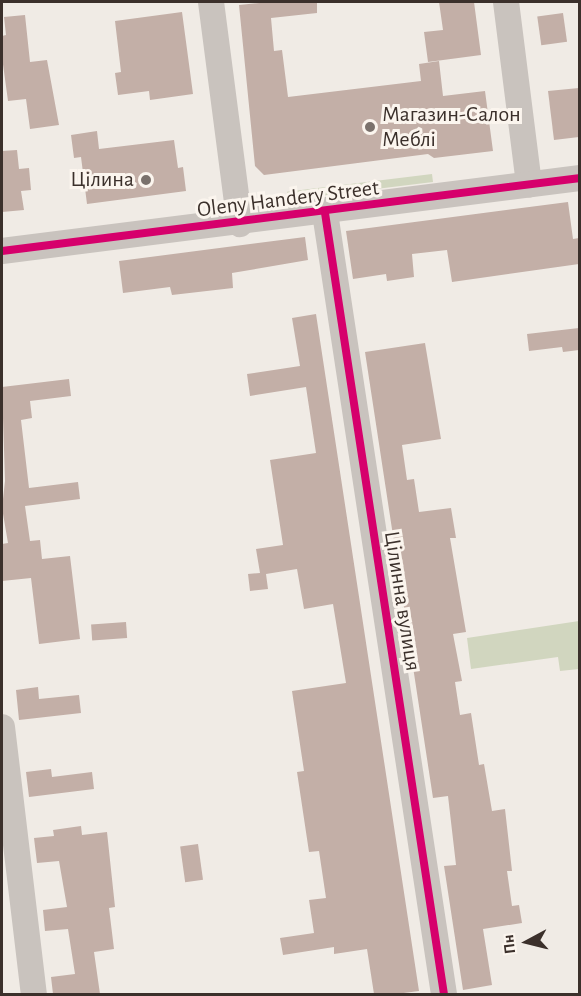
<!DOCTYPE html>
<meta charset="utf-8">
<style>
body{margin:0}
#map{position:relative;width:581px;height:996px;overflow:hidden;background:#f0ebe5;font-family:"Alegreya Sans",sans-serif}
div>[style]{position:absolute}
.green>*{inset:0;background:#d1d6bf;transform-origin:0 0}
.building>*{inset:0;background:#c3afa7;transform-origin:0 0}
.minor>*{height:26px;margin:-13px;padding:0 13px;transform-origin:13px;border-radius:13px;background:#c9c3be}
.cycleway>*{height:8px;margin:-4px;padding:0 4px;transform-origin:4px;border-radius:4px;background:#d6006c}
.dots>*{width:16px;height:16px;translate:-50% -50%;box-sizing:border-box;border:3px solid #fbf5ee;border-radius:50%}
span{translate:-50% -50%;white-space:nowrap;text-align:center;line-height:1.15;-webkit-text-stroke:6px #fbf5ee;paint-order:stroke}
.poi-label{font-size:22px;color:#3b302b}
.left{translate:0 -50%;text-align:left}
.right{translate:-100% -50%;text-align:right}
.street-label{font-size:22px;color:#3b302b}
.frame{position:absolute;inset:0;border:3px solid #3b302b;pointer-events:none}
.north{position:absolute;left:497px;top:912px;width:60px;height:60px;-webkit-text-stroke:4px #fbf5ee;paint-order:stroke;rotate:263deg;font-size:16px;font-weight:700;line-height:24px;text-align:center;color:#3b302b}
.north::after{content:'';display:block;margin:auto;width:21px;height:27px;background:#3b302b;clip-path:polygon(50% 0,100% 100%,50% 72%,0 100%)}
</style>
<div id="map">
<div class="green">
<i style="left:432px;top:174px;width:8px;height:146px;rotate:83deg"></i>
<i style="clip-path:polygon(579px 621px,579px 669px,560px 671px,558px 657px,471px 669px,467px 638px)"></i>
</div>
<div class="building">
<i style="clip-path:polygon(270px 2px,317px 2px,317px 13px,271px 18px,274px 51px,282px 50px,288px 97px,421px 81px,419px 64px,439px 61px,443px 96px,485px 91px,493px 151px,434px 158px,428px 154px,264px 175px,255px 166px,239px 5px)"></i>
<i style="clip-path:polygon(439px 2px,474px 2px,481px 55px,428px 62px,424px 32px,443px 30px)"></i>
<i style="clip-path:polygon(182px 12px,193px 94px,150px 100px,149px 91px,118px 95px,115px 73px,121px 72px,115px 21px)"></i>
<i style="left:563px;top:13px;width:29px;height:26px;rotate:82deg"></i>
<i style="clip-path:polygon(25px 15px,30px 62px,47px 60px,59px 125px,30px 129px,26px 99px,8px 101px,2px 57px,2px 36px,6px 35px,4px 17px)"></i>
<i style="clip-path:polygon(579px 88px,579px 137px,554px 140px,548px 91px)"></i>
<i style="clip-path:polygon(97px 131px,99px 149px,174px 140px,178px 168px,183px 167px,186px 191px,87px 204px,81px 157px,74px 158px,71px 135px)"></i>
<i style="clip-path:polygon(17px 150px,19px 169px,29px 168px,31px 190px,21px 191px,24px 210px,2px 212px,2px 151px)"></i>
<i style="clip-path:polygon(568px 202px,573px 239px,579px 238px,579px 264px,452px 282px,447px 250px,412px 254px,414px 277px,387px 281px,386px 274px,353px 279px,346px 231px)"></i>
<i style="clip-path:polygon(305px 237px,308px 260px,232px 273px,233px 288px,172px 295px,170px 287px,123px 293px,119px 261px)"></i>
<i style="clip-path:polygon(316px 314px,419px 991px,396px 994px,374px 994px,367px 949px,334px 954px,334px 947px,283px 955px,280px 938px,314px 933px,309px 900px,326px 898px,319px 851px,309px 852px,297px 772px,304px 771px,292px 691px,346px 683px,333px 604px,304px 609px,297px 569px,266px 574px,268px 589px,250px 591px,248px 574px,260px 573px,256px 549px,283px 545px,270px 460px,316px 453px,306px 387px,250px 396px,247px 374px,300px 366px,292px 318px)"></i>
<i style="clip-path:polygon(579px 328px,579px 350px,563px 352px,562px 347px,529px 351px,527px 334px)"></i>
<i style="clip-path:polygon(425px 343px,441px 439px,402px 445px,407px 480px,414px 479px,419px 512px,451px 508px,456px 538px,450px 538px,466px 632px,453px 634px,462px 681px,455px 682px,460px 715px,471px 713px,479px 765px,484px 764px,492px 811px,505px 809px,512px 871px,507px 871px,512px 906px,519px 905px,522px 923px,483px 929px,492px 985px,463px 990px,444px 866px,456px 865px,448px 796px,433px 798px,365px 352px)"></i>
<i style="clip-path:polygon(69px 379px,71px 396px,30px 401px,32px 418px,21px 420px,29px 488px,78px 482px,80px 499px,25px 506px,30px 541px,40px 540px,42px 559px,70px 556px,80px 639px,39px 644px,31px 578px,2px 581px,2px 544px,8px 543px,2px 508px,5px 481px,2px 387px)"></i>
<i style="left:126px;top:622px;width:16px;height:35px;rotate:86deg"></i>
<i style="clip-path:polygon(38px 687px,39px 699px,79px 695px,81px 713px,19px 720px,16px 690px)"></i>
<i style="clip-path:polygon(51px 769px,52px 777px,92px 772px,94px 789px,29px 797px,26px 772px)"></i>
<i style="clip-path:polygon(81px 826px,82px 835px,107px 832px,115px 907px,109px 908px,114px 949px,94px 952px,100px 994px,53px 994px,51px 977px,75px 974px,68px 929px,45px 931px,43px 910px,67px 907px,59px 861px,37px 863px,34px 838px,54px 836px,53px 830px)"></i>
<i style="left:198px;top:844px;width:36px;height:18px;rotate:82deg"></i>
</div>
<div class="minor">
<i style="left:211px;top:2px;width:224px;rotate:82.6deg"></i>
<i style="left:506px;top:2px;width:184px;rotate:82.8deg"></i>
<i style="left:325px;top:213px;width:790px;rotate:81.34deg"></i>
<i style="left:2px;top:251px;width:583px;rotate:-7.2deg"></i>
<i style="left:2px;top:727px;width:269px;rotate:83.2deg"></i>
</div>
<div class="cycleway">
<i style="left:325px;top:213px;width:790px;rotate:81.34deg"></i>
<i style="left:2px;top:251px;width:583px;rotate:-7.2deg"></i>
</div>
<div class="dots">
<i style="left:370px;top:127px;background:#7a716c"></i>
<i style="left:146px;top:180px;background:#7a716c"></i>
</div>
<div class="poi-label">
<span class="left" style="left:382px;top:127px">Магазин-Салон<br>Меблі</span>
<span class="right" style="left:134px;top:180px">Цілина</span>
</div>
<div class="street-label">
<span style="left:288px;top:199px;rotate:-7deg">Oleny Handery Street</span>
<span style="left:402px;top:601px;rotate:81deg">Цілинна вулиця</span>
</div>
<div class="frame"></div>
<div class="north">Пн</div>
</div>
